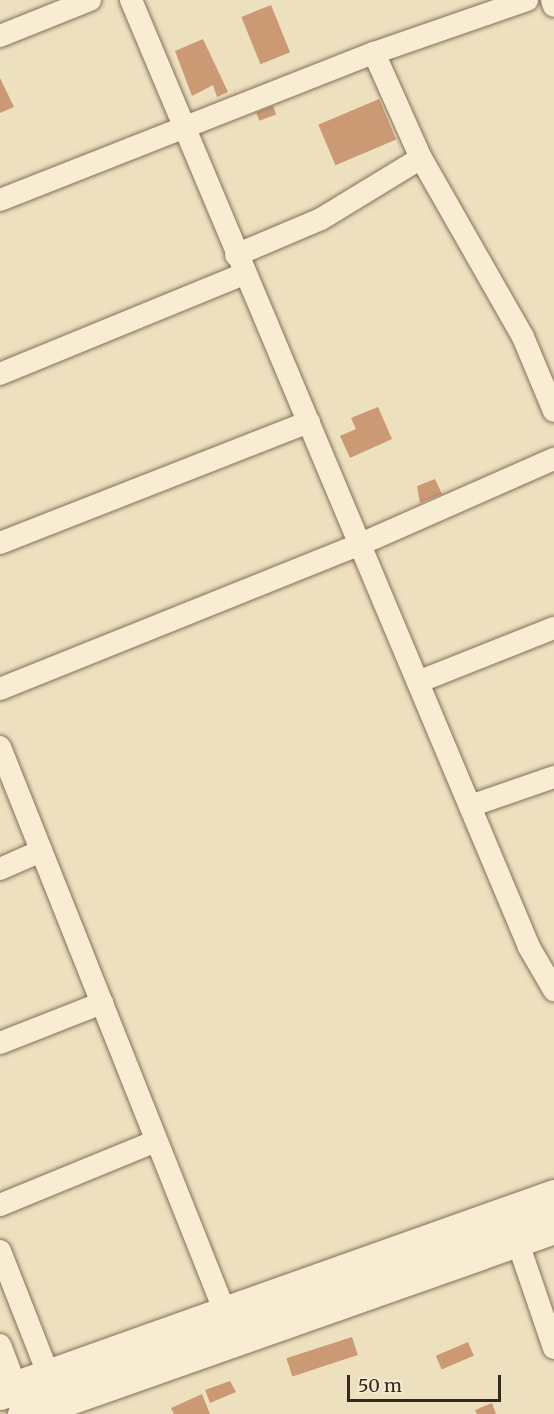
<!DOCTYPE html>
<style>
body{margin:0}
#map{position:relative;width:554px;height:1414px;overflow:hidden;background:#ede0bf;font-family:Merriweather,serif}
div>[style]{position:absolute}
.building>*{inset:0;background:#cc9975;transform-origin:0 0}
.roads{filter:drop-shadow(0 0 2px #867058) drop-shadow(0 0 2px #867058)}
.street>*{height:22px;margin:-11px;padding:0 11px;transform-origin:11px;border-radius:11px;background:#f8edd2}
.secondary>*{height:33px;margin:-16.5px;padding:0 16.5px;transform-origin:16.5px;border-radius:16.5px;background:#f8edd2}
span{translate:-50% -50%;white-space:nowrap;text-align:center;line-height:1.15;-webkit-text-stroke:6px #f5eacf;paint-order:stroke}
.scale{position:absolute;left:347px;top:1375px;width:154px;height:27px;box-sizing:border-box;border:3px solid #36281c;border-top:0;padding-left:8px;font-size:18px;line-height:21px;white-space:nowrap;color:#36281c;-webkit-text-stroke:4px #f5eacf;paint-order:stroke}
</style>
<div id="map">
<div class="building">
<i style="left:271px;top:5px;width:51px;height:32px;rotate:68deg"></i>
<i style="clip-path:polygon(203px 39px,228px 92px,217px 97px,213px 85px,192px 96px,175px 51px)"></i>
<i style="clip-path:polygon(0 78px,14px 107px,0 113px)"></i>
<i style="left:379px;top:99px;width:44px;height:66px;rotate:67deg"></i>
<i style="left:273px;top:106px;width:9px;height:18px;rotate:69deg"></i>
<i style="clip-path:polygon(378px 407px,392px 439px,350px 458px,340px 436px,356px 429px,351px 418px)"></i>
<i style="clip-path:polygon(435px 479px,442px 494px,420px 503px,417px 486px)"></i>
<i style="left:352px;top:1337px;width:19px;height:69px;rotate:72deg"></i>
<i style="left:468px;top:1342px;width:15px;height:35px;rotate:67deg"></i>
<i style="clip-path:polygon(230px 1381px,236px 1392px,210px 1403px,205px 1390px)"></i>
<i style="clip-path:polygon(202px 1394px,210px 1414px,174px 1414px,171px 1408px)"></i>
<i style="clip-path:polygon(492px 1403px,496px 1414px,477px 1414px,475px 1410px)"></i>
</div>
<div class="roads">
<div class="street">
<i style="left:131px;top:0;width:1027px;rotate:67.2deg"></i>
<i style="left:529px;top:947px;width:50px;rotate:59.8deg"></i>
<i style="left:552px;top:0;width:6px;rotate:72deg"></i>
<i style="left:0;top:36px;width:97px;rotate:-21.8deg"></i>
<i style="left:374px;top:53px;width:115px;rotate:65.9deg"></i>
<i style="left:421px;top:158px;width:206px;rotate:60.3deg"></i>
<i style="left:523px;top:337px;width:80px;rotate:67.3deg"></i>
<i style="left:0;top:200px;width:402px;rotate:-21.5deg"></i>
<i style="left:374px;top:53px;width:162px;rotate:-19.1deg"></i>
<i style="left:236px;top:255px;width:92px;rotate:-23deg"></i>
<i style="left:321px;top:219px;width:117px;rotate:-31.4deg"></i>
<i style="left:0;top:374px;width:264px;rotate:-22.3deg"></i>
<i style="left:0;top:543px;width:332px;rotate:-21.4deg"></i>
<i style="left:418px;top:682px;width:146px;rotate:-21.7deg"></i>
<i style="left:0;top:689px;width:389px;rotate:-21.9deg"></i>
<i style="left:361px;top:544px;width:211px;rotate:-23.8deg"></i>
<i style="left:0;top:747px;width:608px;rotate:68.29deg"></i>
<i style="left:470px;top:806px;width:89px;rotate:-19deg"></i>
<i style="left:0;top:869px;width:45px;rotate:-23.7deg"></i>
<i style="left:0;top:1043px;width:110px;rotate:-21.4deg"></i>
<i style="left:0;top:1205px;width:169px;rotate:-22.3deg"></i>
<i style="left:517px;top:1240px;width:114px;rotate:71.1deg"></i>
<i style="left:0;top:1251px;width:134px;rotate:68.6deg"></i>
<i style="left:0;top:1345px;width:45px;rotate:69.1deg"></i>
</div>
<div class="secondary">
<i style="left:0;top:1393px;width:588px;rotate:-19.58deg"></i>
<i style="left:24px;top:1414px;width:562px;rotate:-19.43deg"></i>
</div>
</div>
<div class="scale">50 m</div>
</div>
